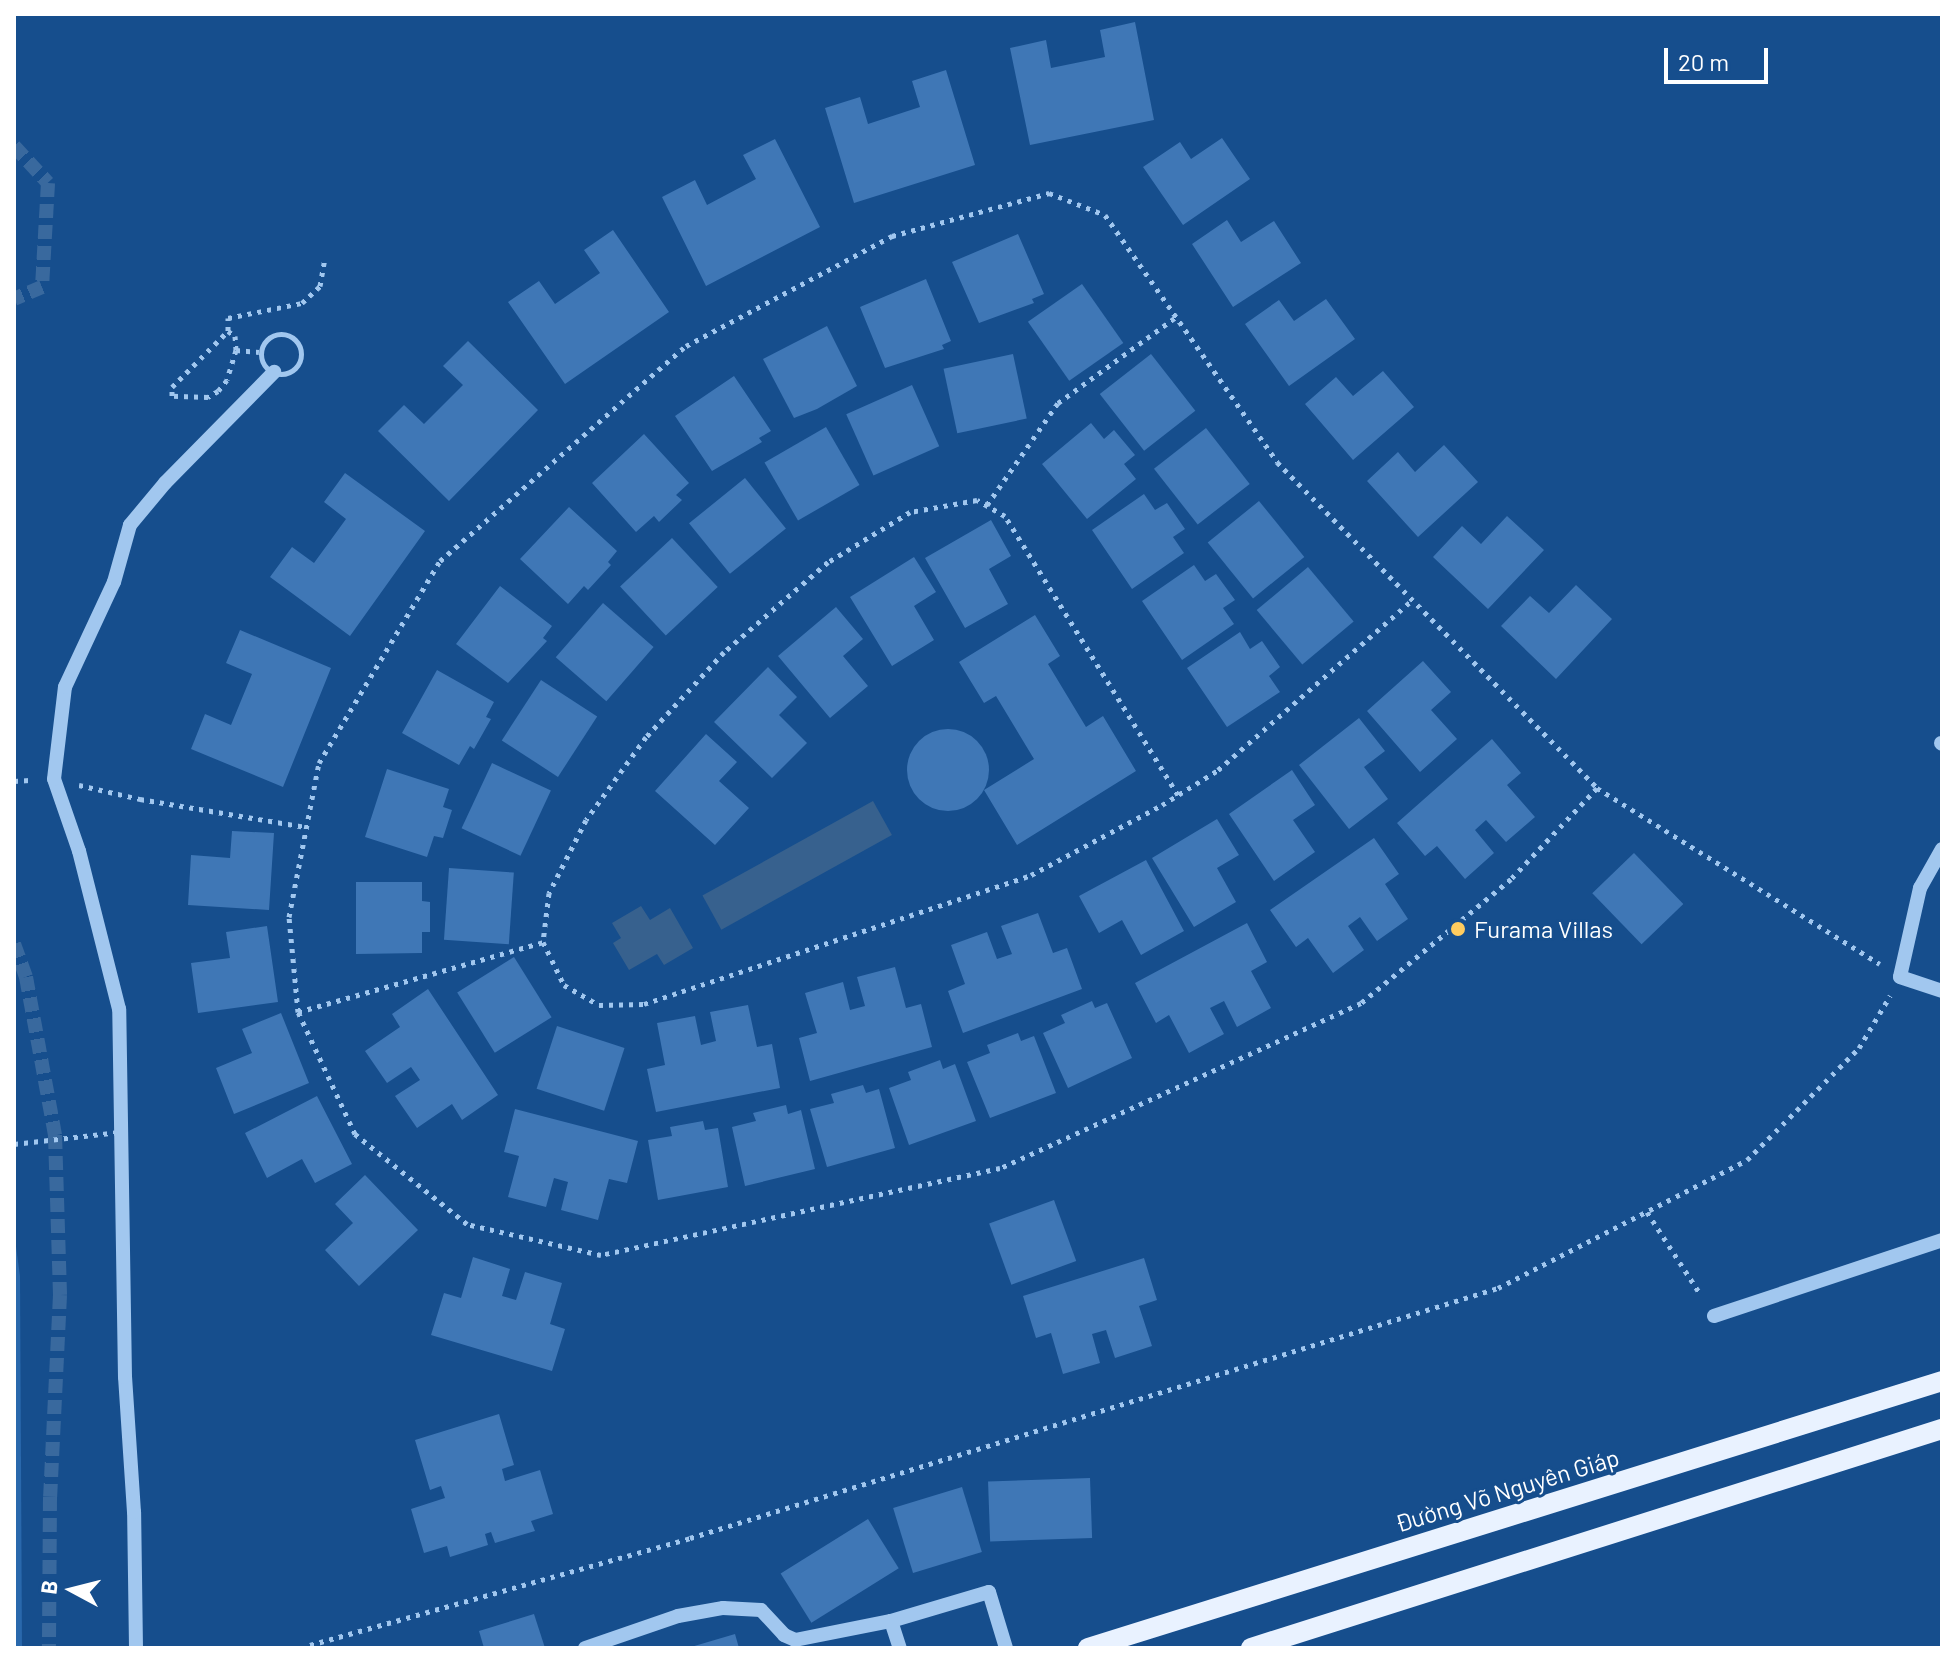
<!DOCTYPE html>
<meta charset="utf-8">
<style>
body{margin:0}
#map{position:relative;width:1956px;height:1662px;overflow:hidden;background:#164e8d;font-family:Barlow,sans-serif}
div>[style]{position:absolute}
.green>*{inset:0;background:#2968ac}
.water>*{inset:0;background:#37618e;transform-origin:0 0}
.building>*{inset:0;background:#3f77b6;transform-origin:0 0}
.round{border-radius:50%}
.minor-tunnel>*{height:14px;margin-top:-7px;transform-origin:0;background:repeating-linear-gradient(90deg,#39699e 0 14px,transparent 0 21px)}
.path>*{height:5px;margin-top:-2.5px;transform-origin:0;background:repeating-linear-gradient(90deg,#a1c7ef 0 4px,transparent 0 10px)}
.path>.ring{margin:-2.5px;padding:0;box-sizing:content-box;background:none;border:5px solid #a1c7ef;border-radius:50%}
.minor>*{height:14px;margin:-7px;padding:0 7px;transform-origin:7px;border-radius:7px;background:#a1c7ef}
.major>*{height:20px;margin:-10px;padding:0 10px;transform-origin:10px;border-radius:10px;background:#e9f2ff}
.path-bridge>*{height:5px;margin-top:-2.5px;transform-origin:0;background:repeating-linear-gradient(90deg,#a1c7ef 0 4px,transparent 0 10px)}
.dots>*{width:22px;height:22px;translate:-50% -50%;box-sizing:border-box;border:4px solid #164e8d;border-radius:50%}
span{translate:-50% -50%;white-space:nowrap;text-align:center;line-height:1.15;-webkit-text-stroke:6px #164e8d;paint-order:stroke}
.poi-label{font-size:24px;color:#fff}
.left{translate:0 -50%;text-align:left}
.street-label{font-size:24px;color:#fff}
.frame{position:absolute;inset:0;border:16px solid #fff;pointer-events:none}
.north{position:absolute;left:32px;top:1550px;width:80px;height:80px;-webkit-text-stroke:6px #164e8d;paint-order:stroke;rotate:277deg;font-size:22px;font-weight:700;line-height:32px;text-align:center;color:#fff}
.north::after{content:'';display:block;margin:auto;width:28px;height:36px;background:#fff;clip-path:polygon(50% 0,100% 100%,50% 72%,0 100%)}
.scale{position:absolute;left:1664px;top:48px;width:104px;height:36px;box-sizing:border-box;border:4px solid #fff;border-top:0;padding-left:10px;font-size:24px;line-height:28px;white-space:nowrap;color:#fff;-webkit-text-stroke:6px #164e8d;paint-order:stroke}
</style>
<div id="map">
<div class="green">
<i style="clip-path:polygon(14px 1232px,20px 1276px,22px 1648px,14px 1648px)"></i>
</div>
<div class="water">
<i style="left:873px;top:801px;width:39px;height:195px;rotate:61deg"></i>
<i style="clip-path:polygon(641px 906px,650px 920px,670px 908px,693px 948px,664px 965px,657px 954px,629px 970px,613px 943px,621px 938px,612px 923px)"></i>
</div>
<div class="building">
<i style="clip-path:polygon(1135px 22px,1154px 120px,1030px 145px,1010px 48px,1046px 40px,1051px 68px,1105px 57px,1100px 30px)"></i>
<i style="clip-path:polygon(946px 70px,975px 165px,854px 203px,825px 108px,860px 97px,868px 124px,920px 107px,912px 81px)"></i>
<i style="clip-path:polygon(1222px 138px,1250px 179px,1183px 225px,1143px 167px,1180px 142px,1191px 159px)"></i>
<i style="clip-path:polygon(775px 139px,820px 227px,706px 286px,662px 197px,695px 180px,707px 205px,756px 179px,743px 155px)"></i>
<i style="clip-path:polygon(1227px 220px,1241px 242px,1274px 221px,1301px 263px,1233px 307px,1192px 244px)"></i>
<i style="clip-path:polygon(613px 230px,669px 312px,565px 384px,508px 302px,539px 281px,555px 304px,600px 273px,584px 250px)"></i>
<i style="clip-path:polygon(1018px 234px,1044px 294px,1032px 299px,1034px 303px,979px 323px,952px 262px)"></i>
<i style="clip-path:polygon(926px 279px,951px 341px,942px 345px,944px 349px,885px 368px,860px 307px)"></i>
<i style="left:1082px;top:284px;width:72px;height:66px;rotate:55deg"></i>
<i style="clip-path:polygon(1326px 299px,1355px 339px,1289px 386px,1245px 324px,1279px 300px,1294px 321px)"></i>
<i style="clip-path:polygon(827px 326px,857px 386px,817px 409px,794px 418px,763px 359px)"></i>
<i style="clip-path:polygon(468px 341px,538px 410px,449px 501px,378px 431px,404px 405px,424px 424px,463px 385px,443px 366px)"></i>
<i style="left:1013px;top:354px;width:66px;height:71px;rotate:78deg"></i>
<i style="left:1151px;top:354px;width:72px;height:65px;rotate:52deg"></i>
<i style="clip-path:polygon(1383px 371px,1414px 407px,1353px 460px,1305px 404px,1336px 377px,1353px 396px)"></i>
<i style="clip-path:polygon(734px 376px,771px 431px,759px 438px,762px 442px,712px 471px,675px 416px)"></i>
<i style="left:912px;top:385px;width:67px;height:72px;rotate:66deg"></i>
<i style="clip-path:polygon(1091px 423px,1104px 439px,1114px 430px,1135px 455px,1124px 464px,1136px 479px,1087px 519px,1042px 464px)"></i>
<i style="left:826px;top:427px;width:67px;height:71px;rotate:60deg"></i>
<i style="left:1206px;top:428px;width:71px;height:66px;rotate:52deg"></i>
<i style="clip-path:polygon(644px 434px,689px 483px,676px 495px,682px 500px,659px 522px,654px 516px,636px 532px,592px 483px)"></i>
<i style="clip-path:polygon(1444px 445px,1478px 482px,1418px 537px,1367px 481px,1398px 452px,1415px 472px)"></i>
<i style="clip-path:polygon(345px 473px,425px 531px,350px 636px,270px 577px,292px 547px,314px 563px,346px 519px,324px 502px)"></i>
<i style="left:745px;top:478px;width:65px;height:72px;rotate:51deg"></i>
<i style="clip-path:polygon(1144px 494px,1155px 510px,1167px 503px,1185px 529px,1173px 537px,1184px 553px,1132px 589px,1092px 530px)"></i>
<i style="left:1259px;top:501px;width:72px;height:66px;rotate:51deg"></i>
<i style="clip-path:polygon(569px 507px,617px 551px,608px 562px,611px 565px,588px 590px,584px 586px,568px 604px,520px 559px)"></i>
<i style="clip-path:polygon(1507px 516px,1544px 550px,1488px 609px,1433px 557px,1462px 526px,1481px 544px)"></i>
<i style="clip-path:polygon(991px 520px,1011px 556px,989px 569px,1008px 604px,965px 628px,925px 558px)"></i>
<i style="left:672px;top:538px;width:67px;height:71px;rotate:47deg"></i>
<i style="clip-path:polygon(914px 557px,936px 592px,914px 606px,934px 640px,892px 666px,850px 597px)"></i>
<i style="clip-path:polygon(1194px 565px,1205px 581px,1216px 574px,1235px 600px,1223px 608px,1234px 624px,1182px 660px,1142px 601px)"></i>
<i style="left:1308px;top:567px;width:71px;height:67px;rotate:50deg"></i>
<i style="clip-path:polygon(1576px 585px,1612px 619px,1556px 679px,1501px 626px,1530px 596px,1549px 613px)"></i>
<i style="clip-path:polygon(500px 586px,552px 626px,543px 638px,547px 641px,508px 683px,456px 644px)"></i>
<i style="left:603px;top:603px;width:67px;height:72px;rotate:41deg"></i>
<i style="clip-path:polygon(836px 607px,863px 639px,843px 656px,868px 686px,830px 718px,778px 656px)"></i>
<i style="clip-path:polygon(1035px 615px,1060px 656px,1048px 664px,1086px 727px,1103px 716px,1136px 771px,1017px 845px,984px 790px,1034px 759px,996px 696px,984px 703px,959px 662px)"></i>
<i style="clip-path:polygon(240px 630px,331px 668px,283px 787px,191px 749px,205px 714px,231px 725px,252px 674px,226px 663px)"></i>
<i style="clip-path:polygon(1240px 632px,1250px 649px,1262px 641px,1280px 667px,1269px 676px,1280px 692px,1227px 727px,1187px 668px)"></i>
<i style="clip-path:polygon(1423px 661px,1451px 692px,1431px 710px,1457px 739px,1420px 772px,1367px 711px)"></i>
<i style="clip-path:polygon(768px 667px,797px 697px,779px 715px,807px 743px,772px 778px,714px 722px)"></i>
<i style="clip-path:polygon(437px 670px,494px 702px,486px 717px,491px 719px,474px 749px,470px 746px,459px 765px,402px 733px)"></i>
<i style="left:541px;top:680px;width:67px;height:72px;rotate:33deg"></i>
<i style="clip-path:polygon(1359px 718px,1385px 751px,1364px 767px,1388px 799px,1349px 829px,1299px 765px)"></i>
<i class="round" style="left:907px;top:729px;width:82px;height:82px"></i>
<i style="clip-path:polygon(706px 734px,737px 762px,719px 781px,749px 808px,715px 845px,655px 791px)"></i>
<i style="clip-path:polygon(1492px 739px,1521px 773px,1507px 785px,1535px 817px,1506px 842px,1486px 820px,1475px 830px,1494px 853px,1465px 879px,1437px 846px,1425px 856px,1397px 823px)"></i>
<i style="left:492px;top:763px;width:65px;height:72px;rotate:25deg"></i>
<i style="clip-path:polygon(387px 769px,449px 789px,443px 807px,452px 810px,443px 838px,434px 836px,427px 857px,365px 837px)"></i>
<i style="clip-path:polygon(1292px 770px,1315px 805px,1293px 820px,1315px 852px,1274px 881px,1229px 814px)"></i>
<i style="clip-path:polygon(1217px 819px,1239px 855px,1217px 868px,1236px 902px,1194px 927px,1152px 858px)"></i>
<i style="clip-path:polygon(232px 831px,274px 833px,269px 910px,188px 905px,191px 855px,230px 858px)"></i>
<i style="clip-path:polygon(1374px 838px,1399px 874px,1385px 884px,1408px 919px,1377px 941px,1360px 917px,1348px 926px,1364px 950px,1333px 973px,1308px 938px,1296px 947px,1270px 910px)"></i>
<i style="left:1634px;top:853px;width:71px;height:58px;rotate:46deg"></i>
<i style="clip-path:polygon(1146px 860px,1184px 931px,1141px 955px,1122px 920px,1099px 933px,1079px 896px)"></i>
<i style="left:449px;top:868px;width:65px;height:72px;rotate:4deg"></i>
<i style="clip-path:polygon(356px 882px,422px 882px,422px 901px,430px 902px,430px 932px,422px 932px,422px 953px,356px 954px)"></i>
<i style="clip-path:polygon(1038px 913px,1053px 953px,1067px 948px,1082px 989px,963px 1033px,948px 991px,965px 984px,951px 945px,987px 932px,997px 959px,1012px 954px,1001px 926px)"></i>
<i style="clip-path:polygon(1247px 923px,1267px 962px,1251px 971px,1271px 1008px,1237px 1027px,1224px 1001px,1210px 1008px,1224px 1034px,1189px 1053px,1169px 1015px,1156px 1023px,1135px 983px)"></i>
<i style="clip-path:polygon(267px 926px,278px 1002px,198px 1013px,191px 963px,230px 958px,226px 932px)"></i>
<i style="left:514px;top:957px;width:71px;height:67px;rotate:58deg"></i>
<i style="clip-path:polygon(895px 967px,906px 1008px,921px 1004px,932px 1047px,810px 1081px,799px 1038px,817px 1033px,805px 993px,843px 982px,850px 1010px,865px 1006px,857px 977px)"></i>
<i style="clip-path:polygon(428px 989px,498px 1095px,462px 1120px,452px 1104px,417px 1128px,395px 1096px,420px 1080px,411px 1067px,387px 1083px,365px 1051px,400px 1027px,392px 1014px)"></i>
<i style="clip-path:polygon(1092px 1001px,1095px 1008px,1107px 1003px,1132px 1058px,1068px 1088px,1043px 1033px,1065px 1023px,1061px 1015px)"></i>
<i style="clip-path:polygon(748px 1005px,757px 1047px,772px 1044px,780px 1088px,656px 1112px,647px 1069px,665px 1065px,657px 1023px,695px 1016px,701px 1045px,716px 1041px,710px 1012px)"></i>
<i style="clip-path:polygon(281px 1013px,309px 1083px,234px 1114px,216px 1068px,252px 1053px,242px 1029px)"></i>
<i style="left:557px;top:1026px;width:71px;height:66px;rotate:18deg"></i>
<i style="clip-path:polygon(1018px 1033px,1021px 1041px,1034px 1036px,1056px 1093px,990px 1118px,967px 1062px,990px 1053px,987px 1045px)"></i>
<i style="clip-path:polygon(940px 1060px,943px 1069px,955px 1064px,976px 1121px,909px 1145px,889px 1088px,911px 1080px,908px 1072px)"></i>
<i style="clip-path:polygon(863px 1085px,866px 1093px,879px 1089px,895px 1148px,827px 1167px,810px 1109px,834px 1103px,831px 1094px)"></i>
<i style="clip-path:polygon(317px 1096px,352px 1164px,315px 1183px,302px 1159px,267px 1178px,245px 1133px)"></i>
<i style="clip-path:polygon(786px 1105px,788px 1114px,801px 1110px,815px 1169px,745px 1186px,732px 1127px,756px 1121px,753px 1113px)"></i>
<i style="clip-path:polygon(515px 1109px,638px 1141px,627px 1183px,609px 1179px,598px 1220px,561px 1210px,568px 1182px,554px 1178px,546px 1207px,508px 1197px,519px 1156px,504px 1152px)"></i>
<i style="clip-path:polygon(703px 1121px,705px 1130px,718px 1128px,728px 1187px,658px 1200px,648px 1140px,672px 1136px,670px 1127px)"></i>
<i style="clip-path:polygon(365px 1175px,418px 1230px,359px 1286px,325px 1250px,353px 1223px,335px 1204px)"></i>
<i style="left:1054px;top:1200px;width:65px;height:69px;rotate:70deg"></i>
<i style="clip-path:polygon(473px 1257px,510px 1269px,502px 1296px,516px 1300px,525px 1272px,562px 1283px,550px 1324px,565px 1329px,552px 1371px,431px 1335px,444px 1293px,461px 1298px)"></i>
<i style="clip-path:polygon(1144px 1258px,1157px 1300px,1139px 1306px,1152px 1346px,1115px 1358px,1106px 1330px,1092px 1334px,1100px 1363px,1063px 1374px,1051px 1333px,1036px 1338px,1023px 1296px)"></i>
<i style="clip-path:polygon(499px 1414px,514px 1465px,502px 1469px,505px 1481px,540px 1470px,553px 1514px,531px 1521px,535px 1531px,495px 1543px,491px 1532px,485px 1534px,488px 1545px,450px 1557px,447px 1546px,424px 1553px,411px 1509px,445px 1498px,441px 1486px,430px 1490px,415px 1440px)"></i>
<i style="left:1090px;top:1478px;width:60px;height:102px;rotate:88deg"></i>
<i style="left:962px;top:1487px;width:68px;height:72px;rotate:73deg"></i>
<i style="left:868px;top:1519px;width:58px;height:103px;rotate:58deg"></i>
<i style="clip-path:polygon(534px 1614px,545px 1648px,484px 1648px,479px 1631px)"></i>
<i style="clip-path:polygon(735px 1634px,739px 1648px,691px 1648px,691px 1647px)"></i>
</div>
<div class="minor-tunnel">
<i style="left:14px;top:146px;width:50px;rotate:47.4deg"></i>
<i style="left:48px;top:183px;width:104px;rotate:93.3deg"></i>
<i style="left:42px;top:287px;width:30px;rotate:157deg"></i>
<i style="left:14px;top:944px;width:35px;rotate:70deg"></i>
<i style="left:26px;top:977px;width:161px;rotate:79.6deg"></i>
<i style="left:55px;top:1135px;width:160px;rotate:88.2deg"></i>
<i style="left:60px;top:1295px;width:202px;rotate:92.8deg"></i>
<i style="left:50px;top:1497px;width:151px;rotate:90.4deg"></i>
</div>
<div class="path">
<i style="left:228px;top:331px;width:9px;rotate:36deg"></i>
<i style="left:235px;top:336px;width:14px;rotate:86deg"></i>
<i style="left:236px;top:350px;width:31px;rotate:107deg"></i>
<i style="left:227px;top:380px;width:14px;rotate:129deg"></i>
<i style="left:218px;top:391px;width:12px;rotate:149deg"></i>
<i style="left:208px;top:397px;width:36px;rotate:-178deg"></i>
<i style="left:172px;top:396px;width:9px;rotate:-90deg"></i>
<i style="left:172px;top:387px;width:79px;rotate:-45deg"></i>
<i style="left:228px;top:331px;width:13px;rotate:-90deg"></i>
<i style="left:228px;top:318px;width:76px;rotate:-11.5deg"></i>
<i style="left:302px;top:303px;width:25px;rotate:-43deg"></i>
<i style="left:320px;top:286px;width:29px;rotate:-80deg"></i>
<i class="ring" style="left:261px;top:334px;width:35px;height:35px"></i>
<i style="left:236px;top:350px;width:23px;rotate:5deg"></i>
<i style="left:987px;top:505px;width:124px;rotate:-55.2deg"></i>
<i style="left:1058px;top:403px;width:146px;rotate:-36.1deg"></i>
<i style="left:14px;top:781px;width:16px;rotate:-4deg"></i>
<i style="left:79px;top:785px;width:63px;rotate:12.9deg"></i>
<i style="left:140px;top:799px;width:168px;rotate:9.6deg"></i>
<i style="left:1597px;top:788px;width:125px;rotate:133.4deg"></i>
<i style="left:1511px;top:879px;width:195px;rotate:140.4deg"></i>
<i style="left:1361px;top:1003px;width:397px;rotate:155.4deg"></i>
<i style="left:1000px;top:1168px;width:408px;rotate:167.7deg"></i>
<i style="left:601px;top:1255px;width:138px;rotate:-167deg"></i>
<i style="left:467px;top:1224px;width:144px;rotate:-141.2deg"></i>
<i style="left:355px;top:1134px;width:135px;rotate:-115deg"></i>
<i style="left:298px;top:1012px;width:95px;rotate:-95.4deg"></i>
<i style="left:289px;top:917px;width:157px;rotate:-79deg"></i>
<i style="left:319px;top:763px;width:235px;rotate:-59.1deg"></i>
<i style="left:440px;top:561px;width:327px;rotate:-41.2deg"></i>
<i style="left:686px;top:346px;width:234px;rotate:-28.1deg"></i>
<i style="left:892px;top:236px;width:163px;rotate:-15.3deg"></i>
<i style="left:1049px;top:193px;width:60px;rotate:21.4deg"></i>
<i style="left:1105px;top:215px;width:301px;rotate:55.1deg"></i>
<i style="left:1277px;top:462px;width:457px;rotate:45.5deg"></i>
<i style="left:1597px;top:788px;width:333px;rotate:31.9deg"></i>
<i style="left:1178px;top:795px;width:328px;rotate:-121.8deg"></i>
<i style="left:1005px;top:516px;width:32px;rotate:-150deg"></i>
<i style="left:977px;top:500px;width:68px;rotate:169.8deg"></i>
<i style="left:910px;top:512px;width:96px;rotate:148.6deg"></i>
<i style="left:828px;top:562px;width:138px;rotate:139.1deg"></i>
<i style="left:724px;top:652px;width:115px;rotate:132.5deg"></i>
<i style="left:646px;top:737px;width:102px;rotate:125.9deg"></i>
<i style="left:586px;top:820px;width:82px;rotate:116.9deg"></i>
<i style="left:549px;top:893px;width:49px;rotate:97deg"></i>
<i style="left:543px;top:942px;width:48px;rotate:64deg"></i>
<i style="left:564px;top:985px;width:40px;rotate:29.7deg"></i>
<i style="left:599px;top:1005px;width:45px;rotate:-1.3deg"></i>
<i style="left:644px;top:1004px;width:408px;rotate:-18.4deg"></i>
<i style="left:1031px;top:875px;width:149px;rotate:-28.1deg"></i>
<i style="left:1162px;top:805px;width:66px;rotate:-32deg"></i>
<i style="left:1218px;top:770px;width:258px;rotate:-41.2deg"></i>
<i style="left:298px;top:1012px;width:255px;rotate:-15.9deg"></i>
<i style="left:1647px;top:1212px;width:99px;rotate:57deg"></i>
<i style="left:310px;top:1645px;width:395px;rotate:-15.7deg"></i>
<i style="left:690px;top:1538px;width:846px;rotate:-17.19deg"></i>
<i style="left:1498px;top:1288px;width:280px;rotate:-27.2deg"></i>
<i style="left:1747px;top:1160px;width:158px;rotate:-45deg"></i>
<i style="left:1859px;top:1048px;width:61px;rotate:-59.2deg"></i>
</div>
<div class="minor">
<i style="left:1941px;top:743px;width:1px;rotate:45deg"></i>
<i style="left:1942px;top:849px;width:45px;rotate:119.4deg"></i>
<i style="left:1920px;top:888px;width:91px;rotate:102.7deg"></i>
<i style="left:1900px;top:977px;width:44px;rotate:18.4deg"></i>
<i style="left:1714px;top:1316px;width:240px;rotate:-18.4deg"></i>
<i style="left:891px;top:1621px;width:102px;rotate:-16.5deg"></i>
<i style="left:989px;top:1592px;width:59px;rotate:73.1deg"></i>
<i style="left:136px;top:1648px;width:136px;rotate:-90.8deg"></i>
<i style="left:134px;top:1512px;width:135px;rotate:-93.8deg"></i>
<i style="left:125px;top:1377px;width:368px;rotate:-90.9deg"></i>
<i style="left:119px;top:1009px;width:163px;rotate:-104.2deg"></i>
<i style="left:79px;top:851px;width:76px;rotate:-109.1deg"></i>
<i style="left:54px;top:779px;width:93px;rotate:-83.2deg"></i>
<i style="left:65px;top:687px;width:116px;rotate:-65deg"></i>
<i style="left:114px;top:582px;width:59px;rotate:-74.3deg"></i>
<i style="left:130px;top:525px;width:55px;rotate:-50.2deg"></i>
<i style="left:165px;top:483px;width:156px;rotate:-45.5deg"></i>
<i style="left:585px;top:1648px;width:98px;rotate:-19deg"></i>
<i style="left:678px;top:1616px;width:46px;rotate:-10.1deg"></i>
<i style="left:723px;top:1608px;width:38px;rotate:3deg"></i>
<i style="left:761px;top:1610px;width:34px;rotate:47deg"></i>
<i style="left:784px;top:1635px;width:12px;rotate:24deg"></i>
<i style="left:795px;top:1640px;width:98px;rotate:-11.2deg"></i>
<i style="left:891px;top:1621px;width:28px;rotate:72deg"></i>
</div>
<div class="major">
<i style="left:1088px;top:1648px;width:895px;rotate:-17.36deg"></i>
<i style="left:1251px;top:1648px;width:725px;rotate:-17.59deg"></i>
</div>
<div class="path-bridge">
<i style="left:14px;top:1144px;width:106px;rotate:-6.5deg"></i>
</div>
<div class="dots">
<i style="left:1458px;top:929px;background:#ffcc5f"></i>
</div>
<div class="poi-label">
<span class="left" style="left:1474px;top:929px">Furama Villas</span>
</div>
<div class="street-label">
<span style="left:1507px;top:1490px;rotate:-17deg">Đường Võ Nguyên Giáp</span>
</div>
<div class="frame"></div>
<div class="north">B</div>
<div class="scale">20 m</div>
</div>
